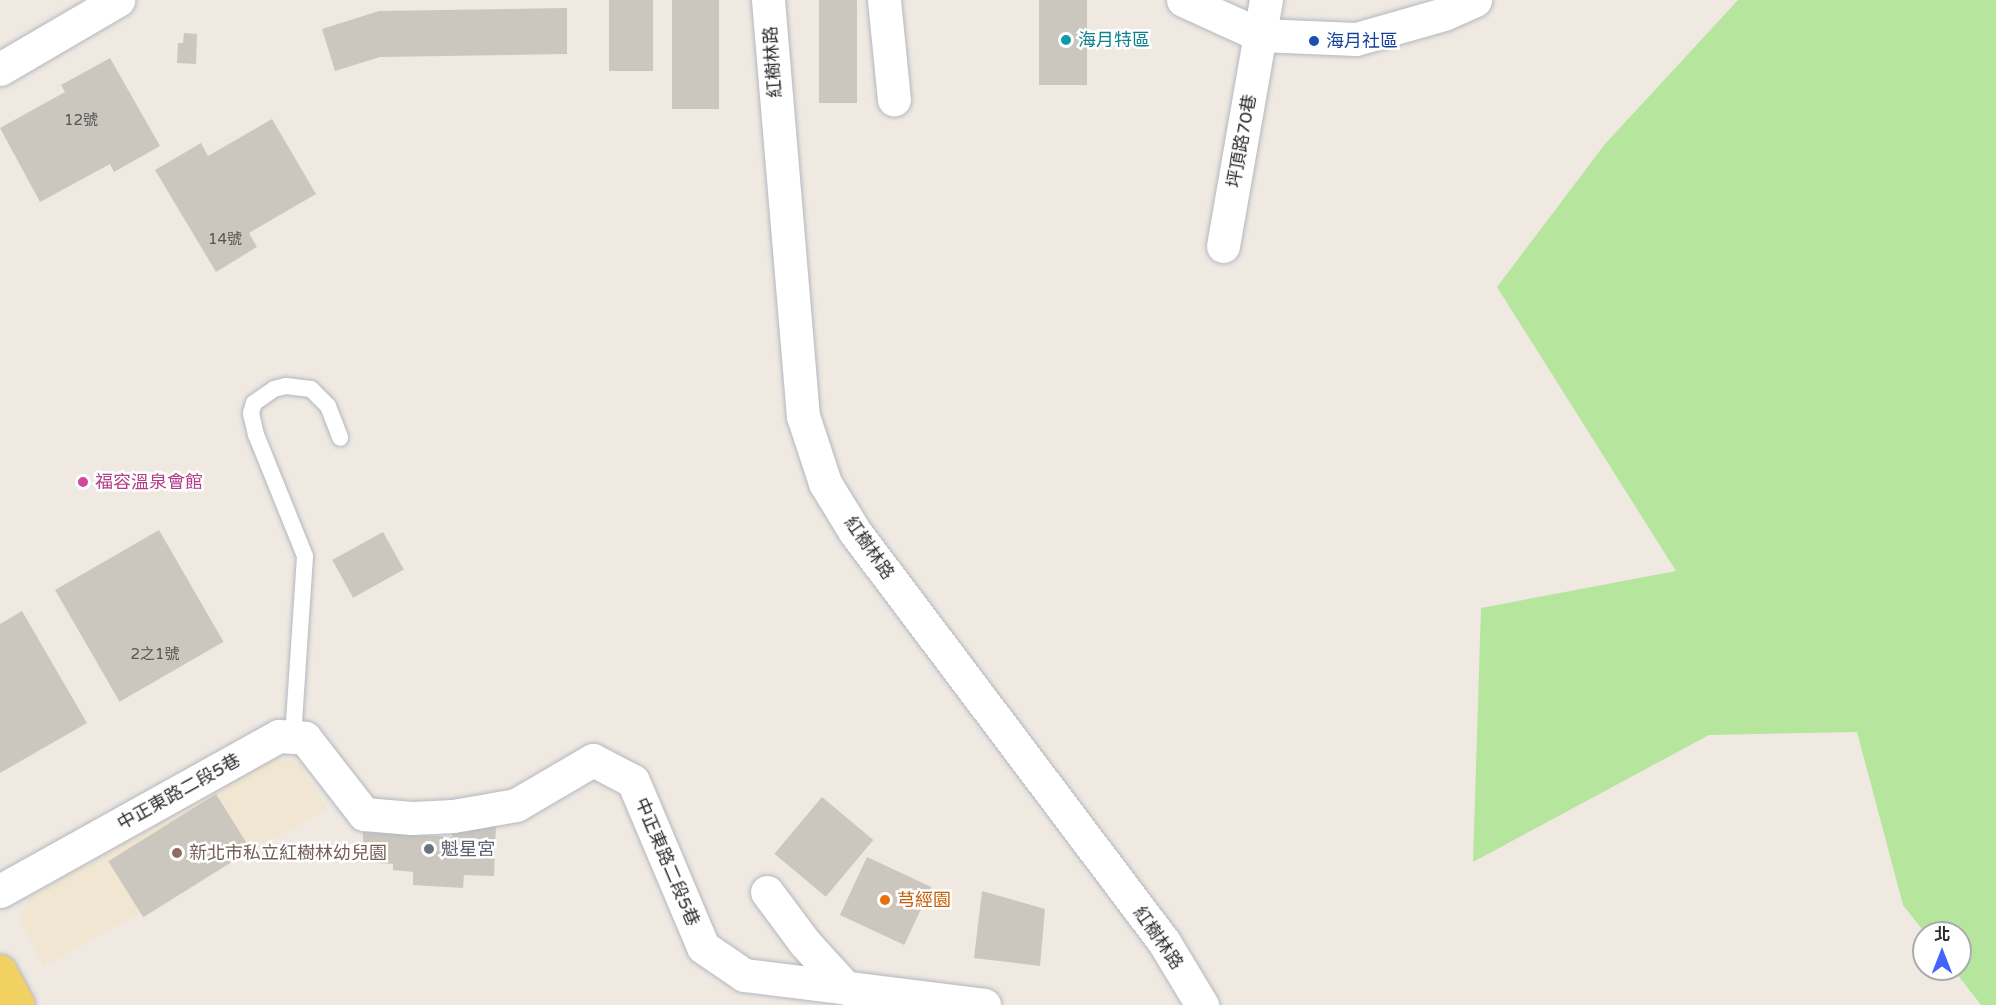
<!DOCTYPE html>
<meta charset="utf-8">
<style>
body{margin:0}
#map{position:relative;width:1996px;height:1005px;overflow:hidden;background:#efe9e1;font-family:"Varela Round","Noto Sans TC",sans-serif}
div>[style]{position:absolute}
.education>*{inset:0;background:#f0e6d1}
.green>*{inset:0;background:#b6e59e}
.building>*{inset:0;background:#cbc7bf;transform-origin:0 0}
.roads{filter:drop-shadow(0 0 2px #b4b7c1) drop-shadow(0 0 2px #b4b7c1)}
.lane>*{height:16px;margin:-8px;padding:0 8px;transform-origin:8px;border-radius:8px;background:#fff}
.street>*{height:33px;margin:-16.5px;padding:0 16.5px;transform-origin:16.5px;border-radius:16.5px;background:#fff}
.primary>*{height:33px;margin:-16.5px;padding:0 16.5px;transform-origin:16.5px;border-radius:16.5px;background:#f2d163}
.dots>*{width:16px;height:16px;translate:-50% -50%;box-sizing:border-box;border:3px solid #fff;border-radius:50%}
span{translate:-50% -50%;white-space:nowrap;text-align:center;line-height:1.15;-webkit-text-stroke:5px #fff;paint-order:stroke}
.number-label{font-size:15px;color:#555452}
.number-label span{-webkit-text-stroke-width:0}
.culture-label{font-size:18px;color:#0d838f}
.left{translate:0 -50%;text-align:left}
.transit-label{font-size:18px;color:#164399}
.street-label{font-size:18px;color:#2e2e2e}
.hotel-label{font-size:18px;color:#b23c85}
.worship-label{font-size:18px;color:#5b616d}
.education-label{font-size:18px;color:#785e54}
.food-label{font-size:18px;color:#c56008}
.north{position:absolute;left:1912px;top:921px;width:60px;height:60px;box-sizing:border-box;background:#fff;border:2px solid #ababab;border-radius:50%;rotate:0deg;font-size:16px;font-weight:700;line-height:24px;text-align:center;color:#2e2e2e}
.north::after{content:'';display:block;margin:auto;width:21px;height:27px;background:#4264fb;clip-path:polygon(50% 0,100% 100%,50% 72%,0 100%)}
</style>
<div id="map">
<div class="education">
<i style="clip-path:polygon(275px 758px,298px 761px,327px 809px,44px 966px,20px 920px,29px 897px)"></i>
</div>
<div class="green">
<i style="clip-path:polygon(1738px 0,1996px 0,1996px 1005px,1981px 1005px,1953px 969px,1960px 969px,1960px 933px,1925px 933px,1903px 905px,1857px 732px,1709px 735px,1473px 862px,1481px 608px,1676px 571px,1497px 287px,1605px 144px)"></i>
</div>
<div class="building">
<i style="left:609px;top:0;width:44px;height:71px"></i>
<i style="left:672px;top:0;width:47px;height:109px"></i>
<i style="left:819px;top:0;width:38px;height:103px"></i>
<i style="left:1039px;top:0;width:48px;height:85px"></i>
<i style="clip-path:polygon(567px 8px,567px 54px,380px 57px,335px 71px,322px 29px,379px 11px)"></i>
<i style="clip-path:polygon(184px 33px,197px 34px,196px 64px,177px 63px,178px 43px,183px 43px)"></i>
<i style="clip-path:polygon(110px 58px,160px 146px,114px 172px,110px 164px,40px 202px,0 128px,65px 92px,61px 85px)"></i>
<i style="clip-path:polygon(272px 119px,316px 194px,249px 233px,257px 247px,216px 272px,155px 170px,201px 143px,208px 156px)"></i>
<i style="left:159px;top:530px;width:129px;height:120px;rotate:60deg"></i>
<i style="left:383px;top:532px;width:43px;height:58px;rotate:61deg"></i>
<i style="clip-path:polygon(22px 611px,87px 723px,0 773px,0 624px)"></i>
<i style="left:216px;top:794px;width:66px;height:127px;rotate:58deg"></i>
<i style="left:822px;top:797px;width:67px;height:74px;rotate:40deg"></i>
<i style="clip-path:polygon(452px 821px,496px 823px,494px 876px,464px 875px,463px 888px,413px 885px,413px 872px,393px 870px,393px 864px,363px 862px,363px 832px,452px 837px)"></i>
<i style="left:867px;top:857px;width:71px;height:64px;rotate:25deg"></i>
<i style="clip-path:polygon(982px 891px,1045px 909px,1040px 966px,974px 958px)"></i>
</div>
<div class="roads">
<div class="lane">
<i style="left:293px;top:737px;width:181px;rotate:-86.2deg"></i>
<i style="left:305px;top:556px;width:131px;rotate:-112deg"></i>
<i style="left:256px;top:435px;width:23px;rotate:-103deg"></i>
<i style="left:251px;top:413px;width:10px;rotate:-73deg"></i>
<i style="left:254px;top:403px;width:24px;rotate:-35deg"></i>
<i style="left:274px;top:389px;width:12px;rotate:-14deg"></i>
<i style="left:286px;top:386px;width:25px;rotate:7deg"></i>
<i style="left:311px;top:389px;width:24px;rotate:45deg"></i>
<i style="left:328px;top:406px;width:34px;rotate:69deg"></i>
</div>
<div class="street">
<i style="left:768px;top:0;width:417px;rotate:85.2deg"></i>
<i style="left:803px;top:416px;width:71px;rotate:71.8deg"></i>
<i style="left:825px;top:483px;width:57px;rotate:58.5deg"></i>
<i style="left:855px;top:532px;width:513px;rotate:53deg"></i>
<i style="left:1164px;top:942px;width:74px;rotate:58.9deg"></i>
<i style="left:884px;top:0;width:100px;rotate:84.3deg"></i>
<i style="left:1183px;top:0;width:85px;rotate:24.4deg"></i>
<i style="left:1260px;top:35px;width:96px;rotate:2.4deg"></i>
<i style="left:1356px;top:39px;width:91px;rotate:-15.9deg"></i>
<i style="left:1444px;top:14px;width:34px;rotate:-24deg"></i>
<i style="left:0;top:69px;width:137px;rotate:-30.3deg"></i>
<i style="left:1223px;top:246px;width:250px;rotate:-80.1deg"></i>
<i style="left:0;top:891px;width:319px;rotate:-29.1deg"></i>
<i style="left:279px;top:736px;width:26px;rotate:4deg"></i>
<i style="left:305px;top:738px;width:96px;rotate:52.2deg"></i>
<i style="left:364px;top:814px;width:48px;rotate:4.8deg"></i>
<i style="left:412px;top:818px;width:41px;rotate:-2.8deg"></i>
<i style="left:453px;top:816px;width:64px;rotate:-9.9deg"></i>
<i style="left:516px;top:805px;width:89px;rotate:-30.3deg"></i>
<i style="left:593px;top:760px;width:45px;rotate:27.7deg"></i>
<i style="left:633px;top:781px;width:180px;rotate:67.1deg"></i>
<i style="left:703px;top:947px;width:50px;rotate:34.3deg"></i>
<i style="left:744px;top:975px;width:242px;rotate:7.1deg"></i>
<i style="left:767px;top:892px;width:64px;rotate:53.3deg"></i>
<i style="left:805px;top:943px;width:61px;rotate:47.7deg"></i>
</div>
<div class="primary">
<i style="left:0;top:971px;width:38px;rotate:62deg"></i>
</div>
</div>
<div class="dots">
<i style="left:1066px;top:40px;background:#0f9aa8"></i>
<i style="left:1314px;top:41px;background:#1a4fb4"></i>
<i style="left:83px;top:482px;background:#d1479c"></i>
<i style="left:429px;top:849px;background:#6b7280"></i>
<i style="left:177px;top:853px;background:#8d6e63"></i>
<i style="left:885px;top:900px;background:#e8710a"></i>
</div>
<div class="number-label">
<span style="left:81px;top:121px">12號</span>
<span style="left:225px;top:240px">14號</span>
<span style="left:155px;top:655px">2之1號</span>
</div>
<div class="culture-label">
<span class="left" style="left:1078px;top:40px">海月特區</span>
</div>
<div class="transit-label">
<span class="left" style="left:1326px;top:41px">海月社區</span>
</div>
<div class="street-label">
<span style="left:773px;top:62px;rotate:-94deg">紅樹林路</span>
<span style="left:1242px;top:141px;rotate:-80deg">坪頂路70巷</span>
<span style="left:869px;top:548px;rotate:55deg">紅樹林路</span>
<span style="left:179px;top:792px;rotate:-29deg">中正東路二段5巷</span>
<span style="left:667px;top:862px;rotate:67deg">中正東路二段5巷</span>
<span style="left:1158px;top:938px;rotate:55deg">紅樹林路</span>
</div>
<div class="hotel-label">
<span class="left" style="left:95px;top:482px">福容溫泉會館</span>
</div>
<div class="worship-label">
<span class="left" style="left:441px;top:849px">魁星宮</span>
</div>
<div class="education-label">
<span class="left" style="left:189px;top:853px">新北市私立紅樹林幼兒園</span>
</div>
<div class="food-label">
<span class="left" style="left:897px;top:900px">芎經園</span>
</div>
<div class="north">北</div>
</div>
